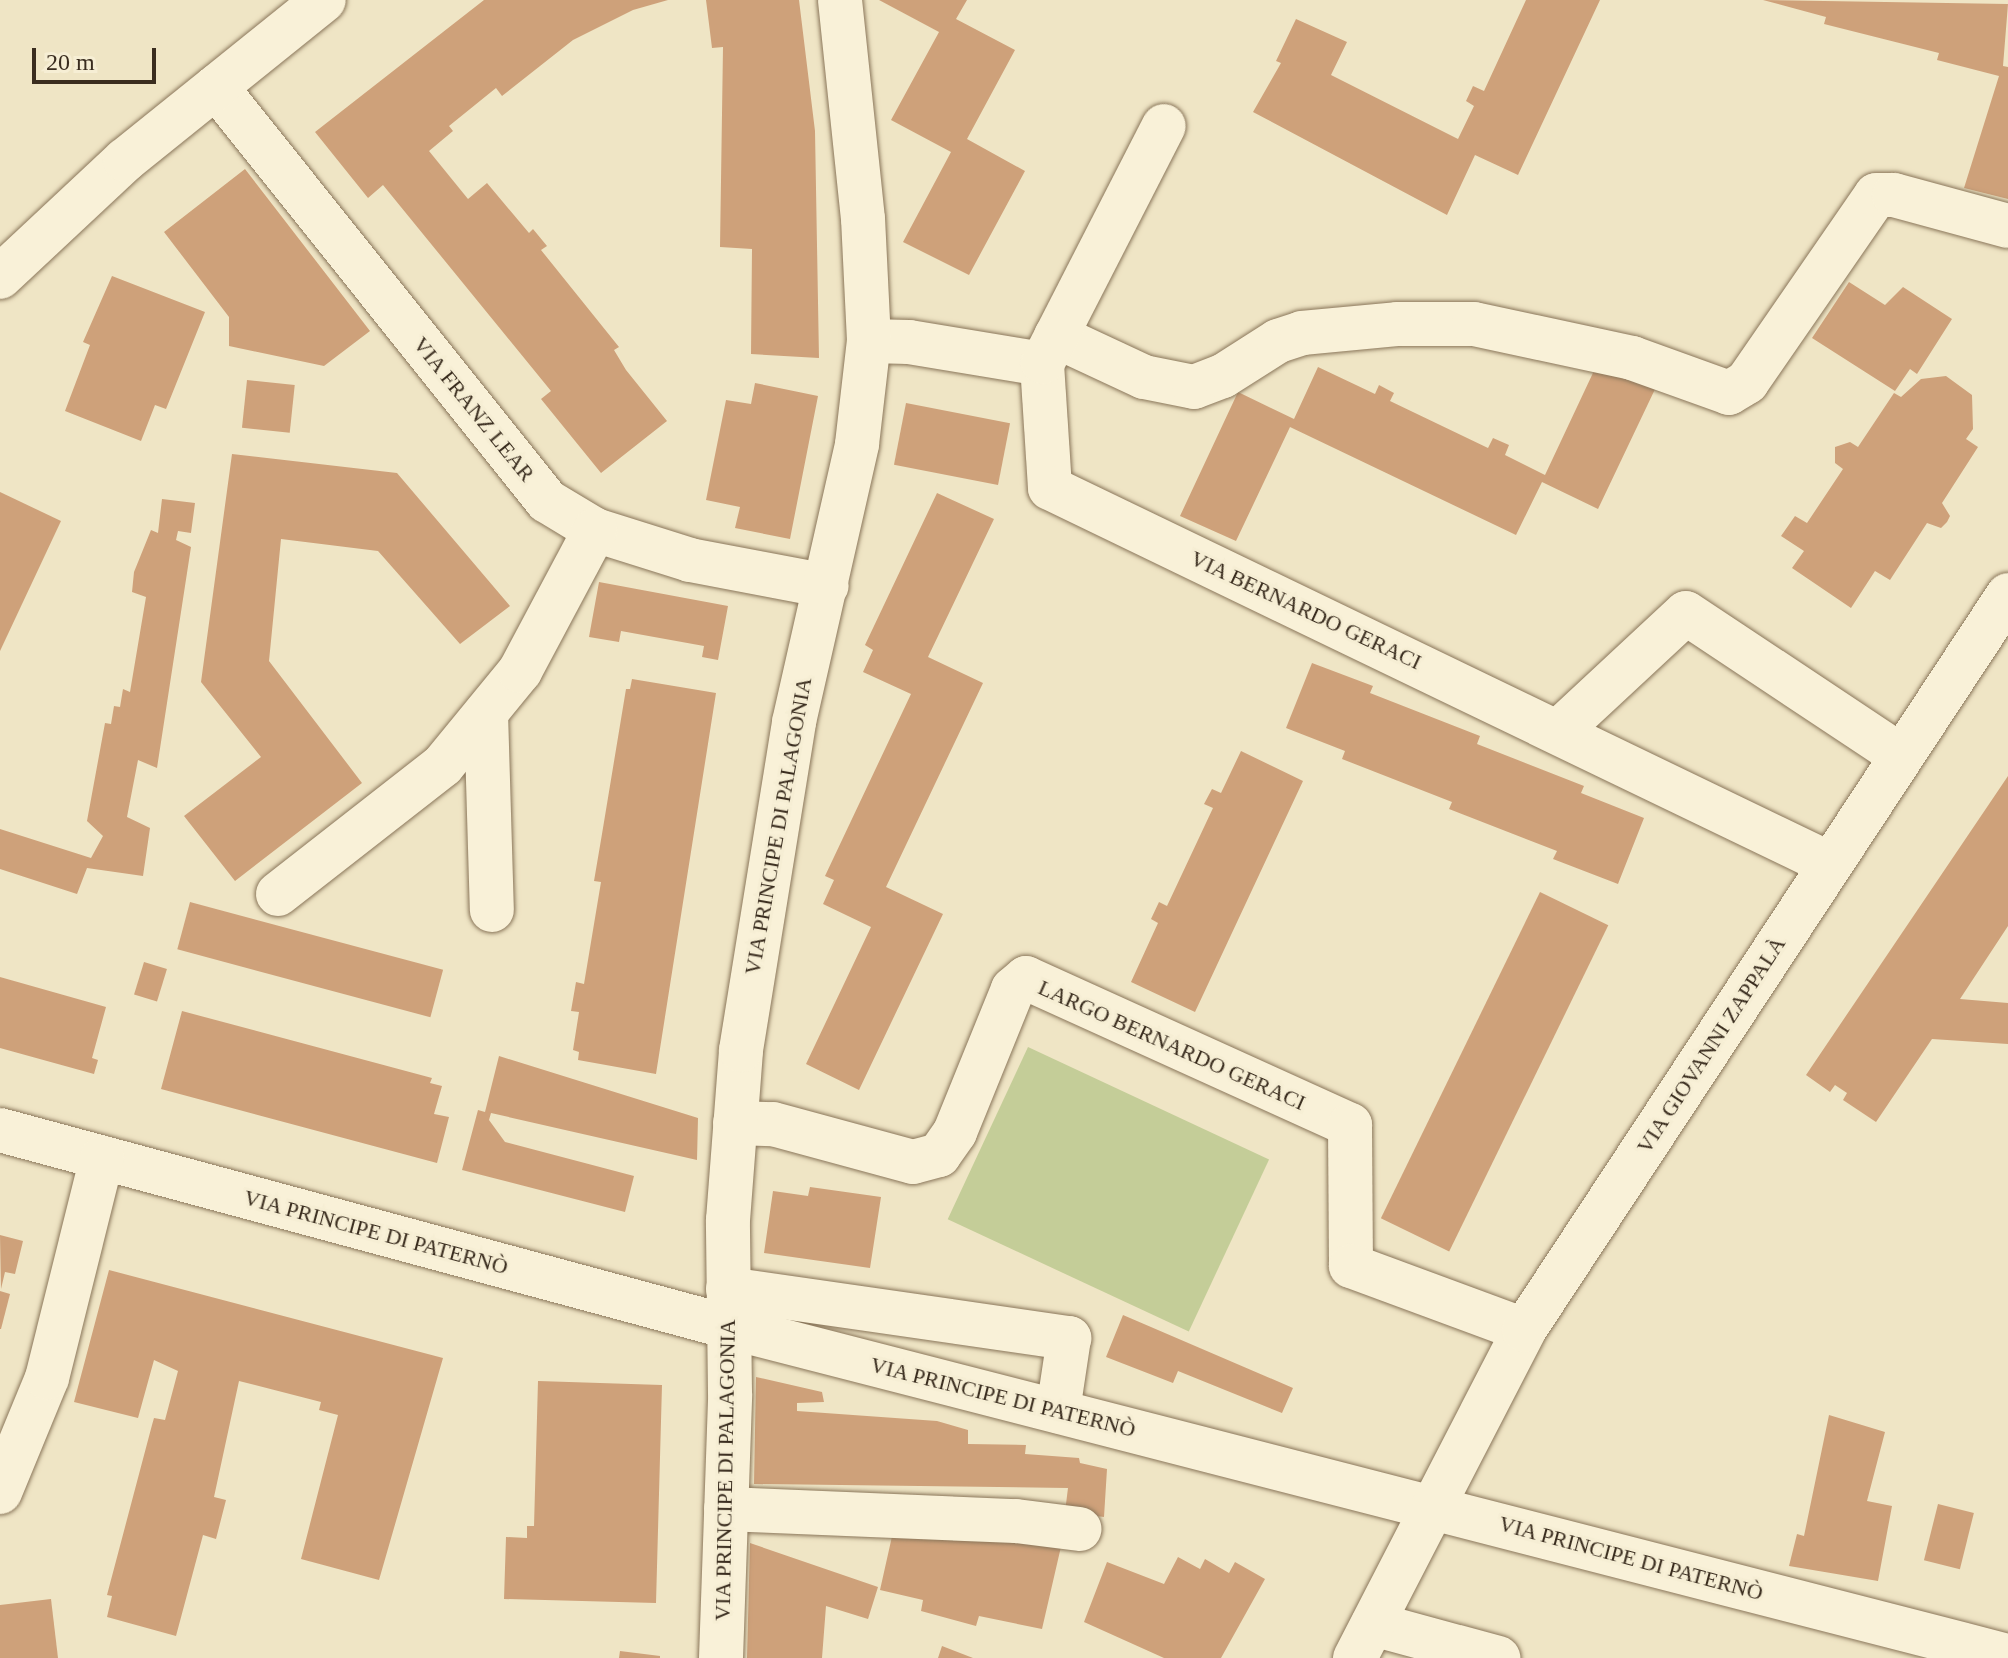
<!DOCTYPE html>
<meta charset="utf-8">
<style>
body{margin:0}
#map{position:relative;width:2008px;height:1658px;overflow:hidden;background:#efe5c5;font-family:"Times New Roman",serif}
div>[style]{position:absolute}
.green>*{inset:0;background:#c4cd98;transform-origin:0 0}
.building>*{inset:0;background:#cea17a;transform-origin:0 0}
.roads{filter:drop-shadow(0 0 2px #8a765a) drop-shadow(0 0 2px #8a765a)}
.minor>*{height:44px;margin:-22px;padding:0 22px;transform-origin:22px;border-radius:22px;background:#f9f1d8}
span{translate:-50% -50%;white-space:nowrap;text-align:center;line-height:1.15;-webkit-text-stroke:6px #f6eed4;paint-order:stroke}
.street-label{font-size:22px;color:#3a2d1f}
.scale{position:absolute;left:32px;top:48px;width:124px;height:36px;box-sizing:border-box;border:4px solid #3a2d1f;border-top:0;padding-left:10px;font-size:24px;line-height:28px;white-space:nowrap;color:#3a2d1f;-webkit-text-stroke:6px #f6eed4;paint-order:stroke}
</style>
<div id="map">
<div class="green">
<i style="left:1028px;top:1047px;width:266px;height:190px;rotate:25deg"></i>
</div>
<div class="building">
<i style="clip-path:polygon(484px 0,668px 0,633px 10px,573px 40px,502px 96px,496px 88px,449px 126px,453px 131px,429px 151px,468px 199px,487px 183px,529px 233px,533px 229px,547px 246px,541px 250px,619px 347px,614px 350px,626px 370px,667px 421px,601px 473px,541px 399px,551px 391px,383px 185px,368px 198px,315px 132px)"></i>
<i style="clip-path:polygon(706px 0,799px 0,815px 131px,819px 358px,751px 354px,752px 249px,720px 247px,723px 47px,712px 48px)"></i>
<i style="clip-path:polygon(879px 0,967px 0,956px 19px,1015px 50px,967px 139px,1025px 171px,969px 275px,903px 242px,951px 152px,891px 120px,939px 32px)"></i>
<i style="clip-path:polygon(1526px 0,1600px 0,1518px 175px,1475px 155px,1447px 215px,1253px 112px,1281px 63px,1276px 61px,1296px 19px,1347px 42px,1331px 75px,1458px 139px,1474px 106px,1466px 101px,1473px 86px,1484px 91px)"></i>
<i style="clip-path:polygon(1763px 0,2008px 4px,2003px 66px,2008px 67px,2008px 199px,1964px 188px,1999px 76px,1937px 60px,1939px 53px,1824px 24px,1826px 17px)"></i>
<i style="clip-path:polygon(245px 169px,370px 331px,324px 366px,229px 346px,229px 317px,164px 232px)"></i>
<i style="clip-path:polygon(112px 276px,205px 312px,166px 409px,155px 405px,141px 441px,65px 411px,90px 345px,83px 342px)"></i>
<i style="clip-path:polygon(1849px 282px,1885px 305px,1903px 287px,1952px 319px,1917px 374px,1910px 369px,1895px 391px,1812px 338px)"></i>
<i style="clip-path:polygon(1600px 358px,1657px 385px,1598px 509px,1542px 482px,1516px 535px,1290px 427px,1236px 541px,1180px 516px,1238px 392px,1294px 419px,1318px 367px,1375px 394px,1379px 385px,1394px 393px,1390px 401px,1488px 448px,1493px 438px,1509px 445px,1505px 455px,1545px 475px)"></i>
<i style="clip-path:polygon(1946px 376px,1972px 395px,1973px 429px,1966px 439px,1978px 447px,1942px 503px,1950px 516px,1947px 522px,1941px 528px,1927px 523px,1890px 580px,1875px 571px,1851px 608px,1792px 568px,1804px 551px,1781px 536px,1795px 516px,1807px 523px,1843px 469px,1835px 463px,1835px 447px,1850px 442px,1858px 447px,1894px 393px,1901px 397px,1921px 379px)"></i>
<i style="left:247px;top:380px;width:48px;height:48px;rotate:6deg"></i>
<i style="clip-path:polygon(755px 383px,818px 396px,790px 539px,735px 528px,740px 507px,706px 500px,726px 400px,751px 404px)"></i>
<i style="left:906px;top:403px;width:106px;height:63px;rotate:11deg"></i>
<i style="clip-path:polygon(232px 454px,397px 473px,510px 606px,460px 644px,378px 551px,281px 539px,269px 661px,362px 783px,235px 881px,184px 816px,261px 757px,201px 682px)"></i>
<i style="clip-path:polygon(0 492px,61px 521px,0 651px)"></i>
<i style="clip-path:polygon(937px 493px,994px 519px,928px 657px,983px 683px,886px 887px,943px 914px,859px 1090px,806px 1064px,871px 927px,823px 904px,834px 880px,825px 876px,911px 694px,863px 672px,873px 650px,865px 645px)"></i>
<i style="clip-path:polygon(162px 499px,195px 503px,191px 533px,178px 531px,176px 540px,191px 547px,157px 768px,138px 760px,127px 817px,150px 828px,143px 876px,87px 868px,77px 894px,0 869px,0 829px,91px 858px,103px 836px,87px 821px,105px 723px,111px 724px,114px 706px,120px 707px,123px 689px,130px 692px,146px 597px,132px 592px,134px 572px,151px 530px,158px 533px)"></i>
<i style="clip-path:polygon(599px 582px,728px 606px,718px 660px,702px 657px,704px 646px,621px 631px,619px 642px,589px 637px)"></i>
<i style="clip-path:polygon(1312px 663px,1373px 686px,1370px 693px,1480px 736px,1477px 744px,1584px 786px,1581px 793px,1644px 818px,1618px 884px,1553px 859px,1557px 851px,1449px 809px,1452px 802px,1342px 759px,1345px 751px,1286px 728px)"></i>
<i style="clip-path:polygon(632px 679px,716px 693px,656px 1074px,578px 1060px,579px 1052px,573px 1050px,579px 1012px,571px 1011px,576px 982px,584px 984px,601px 882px,594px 881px,602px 834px,626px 689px,630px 689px)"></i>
<i style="clip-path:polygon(1241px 751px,1303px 781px,1195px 1012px,1131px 982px,1158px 923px,1151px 919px,1159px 902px,1167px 906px,1213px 808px,1204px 804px,1212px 789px,1221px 793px)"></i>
<i style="clip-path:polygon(2008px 776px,2008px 926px,1960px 999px,2008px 1003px,2008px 1044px,1932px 1039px,1876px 1122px,1843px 1100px,1847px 1093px,1835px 1085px,1830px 1092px,1806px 1075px)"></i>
<i style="left:1540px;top:892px;width:76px;height:363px;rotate:26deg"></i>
<i style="left:190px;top:902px;width:262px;height:49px;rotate:15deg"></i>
<i style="left:144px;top:962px;width:24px;height:34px;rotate:17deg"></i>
<i style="clip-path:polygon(0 977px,106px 1007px,92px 1058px,98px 1060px,94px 1074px,0 1048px)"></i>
<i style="clip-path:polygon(182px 1011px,432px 1078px,430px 1083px,442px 1086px,434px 1114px,449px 1117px,437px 1163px,161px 1089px)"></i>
<i style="clip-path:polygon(499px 1056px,698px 1118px,697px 1160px,491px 1113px,489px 1120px,505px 1142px,634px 1176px,625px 1212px,462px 1170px,478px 1110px,485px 1112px)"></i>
<i style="clip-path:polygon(810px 1187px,881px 1197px,870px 1268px,764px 1253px,773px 1191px,808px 1196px)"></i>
<i style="clip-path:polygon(0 1235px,23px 1241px,15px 1274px,5px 1272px,1px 1289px)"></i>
<i style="clip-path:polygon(109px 1270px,443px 1358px,379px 1580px,301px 1559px,338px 1415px,319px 1410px,321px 1402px,239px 1381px,214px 1497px,226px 1500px,216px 1539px,203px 1535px,176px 1636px,107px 1617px,112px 1596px,107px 1595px,152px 1425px,154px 1418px,165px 1420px,178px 1371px,154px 1360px,138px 1418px,74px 1402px)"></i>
<i style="clip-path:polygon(0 1291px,10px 1294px,1px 1329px,0 1329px)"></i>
<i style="clip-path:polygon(1123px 1315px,1293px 1388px,1282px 1413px,1178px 1371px,1173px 1383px,1106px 1357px)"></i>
<i style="clip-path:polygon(756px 1377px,822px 1392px,824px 1402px,797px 1403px,797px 1411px,937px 1421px,968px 1430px,968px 1444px,1026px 1445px,1025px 1454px,1079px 1458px,1080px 1463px,1107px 1469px,1104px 1517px,1065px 1512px,1068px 1488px,754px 1484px)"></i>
<i style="clip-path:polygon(538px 1381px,662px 1385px,656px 1603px,504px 1599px,506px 1537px,527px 1538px,527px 1526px,534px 1526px)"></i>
<i style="clip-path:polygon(1829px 1415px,1885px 1432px,1867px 1501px,1892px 1506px,1878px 1581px,1789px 1566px,1797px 1534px,1804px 1536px)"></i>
<i style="left:1938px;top:1504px;width:37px;height:58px;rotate:14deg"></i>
<i style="clip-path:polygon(895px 1523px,1063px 1538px,1042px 1629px,979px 1616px,976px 1626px,921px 1611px,923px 1600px,880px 1590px)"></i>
<i style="clip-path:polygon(750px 1543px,878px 1587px,868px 1619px,826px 1606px,822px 1658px,747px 1658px)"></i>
<i style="clip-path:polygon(1178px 1557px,1200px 1569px,1205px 1559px,1229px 1573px,1235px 1562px,1265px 1579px,1221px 1658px,1164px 1658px,1084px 1622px,1107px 1562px,1164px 1584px)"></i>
<i style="clip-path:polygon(51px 1599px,58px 1658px,0 1658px,0 1605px)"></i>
<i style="clip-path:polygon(942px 1646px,973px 1658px,938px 1658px)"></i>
<i style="clip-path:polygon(620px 1651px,660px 1656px,660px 1658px,619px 1658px)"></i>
</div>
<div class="roads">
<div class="minor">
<i style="left:216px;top:87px;width:530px;rotate:51.36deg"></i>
<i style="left:547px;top:501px;width:56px;rotate:31.1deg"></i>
<i style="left:595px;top:530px;width:100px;rotate:17.5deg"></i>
<i style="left:690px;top:560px;width:139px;rotate:10.7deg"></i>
<i style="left:0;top:277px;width:171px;rotate:-43.1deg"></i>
<i style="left:125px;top:160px;width:255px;rotate:-38.8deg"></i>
<i style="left:1056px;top:336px;width:97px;rotate:25deg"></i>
<i style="left:1144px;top:377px;width:51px;rotate:11.3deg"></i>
<i style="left:1194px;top:387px;width:31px;rotate:-21deg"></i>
<i style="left:1223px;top:376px;width:65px;rotate:-32.5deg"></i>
<i style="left:1278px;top:341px;width:25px;rotate:-18deg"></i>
<i style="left:1302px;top:333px;width:95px;rotate:-5.4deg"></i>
<i style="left:1397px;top:324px;width:77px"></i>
<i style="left:1474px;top:324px;width:162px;rotate:12.1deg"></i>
<i style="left:1632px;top:358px;width:103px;rotate:19.8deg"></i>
<i style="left:1729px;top:393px;width:21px;rotate:-31deg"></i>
<i style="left:1747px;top:382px;width:227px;rotate:-55.4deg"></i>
<i style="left:1876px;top:195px;width:18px"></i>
<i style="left:1894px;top:195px;width:118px;rotate:15.2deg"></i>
<i style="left:869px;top:341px;width:40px;rotate:1.4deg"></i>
<i style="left:909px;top:342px;width:135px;rotate:9.4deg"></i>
<i style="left:1042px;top:364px;width:124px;rotate:86.3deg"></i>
<i style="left:1050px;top:488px;width:866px;rotate:25.74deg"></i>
<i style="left:1043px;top:362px;width:265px;rotate:-62.9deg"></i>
<i style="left:486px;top:713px;width:197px;rotate:88.3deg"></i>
<i style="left:1559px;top:731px;width:173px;rotate:-42.9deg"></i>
<i style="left:1686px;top:613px;width:258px;rotate:33.6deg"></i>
<i style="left:278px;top:894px;width:209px;rotate:-38deg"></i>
<i style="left:443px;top:765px;width:122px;rotate:-50.7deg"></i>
<i style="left:520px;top:671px;width:160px;rotate:-62deg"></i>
<i style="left:735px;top:1123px;width:38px;rotate:2deg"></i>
<i style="left:773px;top:1124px;width:145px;rotate:15.2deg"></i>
<i style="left:913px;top:1162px;width:27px;rotate:-15deg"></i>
<i style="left:939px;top:1155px;width:28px;rotate:-55deg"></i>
<i style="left:955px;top:1132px;width:154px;rotate:-67.9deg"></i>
<i style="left:1013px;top:989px;width:17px;rotate:-40deg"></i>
<i style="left:1026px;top:978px;width:356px;rotate:24.4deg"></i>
<i style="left:1350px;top:1125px;width:141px;rotate:89.6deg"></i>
<i style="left:1351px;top:1266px;width:184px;rotate:20.3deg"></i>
<i style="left:0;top:1130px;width:755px;rotate:15.12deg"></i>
<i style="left:729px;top:1327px;width:1321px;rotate:14.43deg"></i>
<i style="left:728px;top:1289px;width:345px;rotate:8.2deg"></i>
<i style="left:1069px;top:1338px;width:74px;rotate:98.6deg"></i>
<i style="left:0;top:1492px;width:123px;rotate:-67.6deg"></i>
<i style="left:47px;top:1378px;width:227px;rotate:-76deg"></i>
<i style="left:726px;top:1509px;width:290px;rotate:2.4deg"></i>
<i style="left:1016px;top:1521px;width:64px;rotate:7.2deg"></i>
<i style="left:1373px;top:1624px;width:130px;rotate:15.2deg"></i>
<i style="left:721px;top:1658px;width:264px;rotate:-88deg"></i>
<i style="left:730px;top:1394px;width:174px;rotate:-90.7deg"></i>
<i style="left:728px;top:1220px;width:170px;rotate:-85.6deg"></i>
<i style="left:741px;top:1050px;width:332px;rotate:-80.8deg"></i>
<i style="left:794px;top:722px;width:285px;rotate:-77.2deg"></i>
<i style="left:857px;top:444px;width:104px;rotate:-83.4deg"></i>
<i style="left:869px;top:341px;width:122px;rotate:-92.8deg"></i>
<i style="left:863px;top:219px;width:220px;rotate:-96deg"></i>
<i style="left:1355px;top:1658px;width:369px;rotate:-62.7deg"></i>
<i style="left:1524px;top:1330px;width:880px;rotate:-56.63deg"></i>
</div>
</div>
<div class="street-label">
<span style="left:474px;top:409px;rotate:51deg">VIA FRANZ LEAR</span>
<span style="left:1306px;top:610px;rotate:25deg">VIA BERNARDO GERACI</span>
<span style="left:778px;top:826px;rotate:-80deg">VIA PRINCIPE DI PALAGONIA</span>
<span style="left:1172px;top:1045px;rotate:24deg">LARGO BERNARDO GERACI</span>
<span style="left:1711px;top:1045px;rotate:-57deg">VIA GIOVANNI ZAPPALÀ</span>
<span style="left:376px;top:1232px;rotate:15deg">VIA PRINCIPE DI PATERNÒ</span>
<span style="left:1003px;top:1397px;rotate:14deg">VIA PRINCIPE DI PATERNÒ</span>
<span style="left:725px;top:1470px;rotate:-89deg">VIA PRINCIPE DI PALAGONIA</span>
<span style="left:1631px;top:1558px;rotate:15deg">VIA PRINCIPE DI PATERNÒ</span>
</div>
<div class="scale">20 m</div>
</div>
